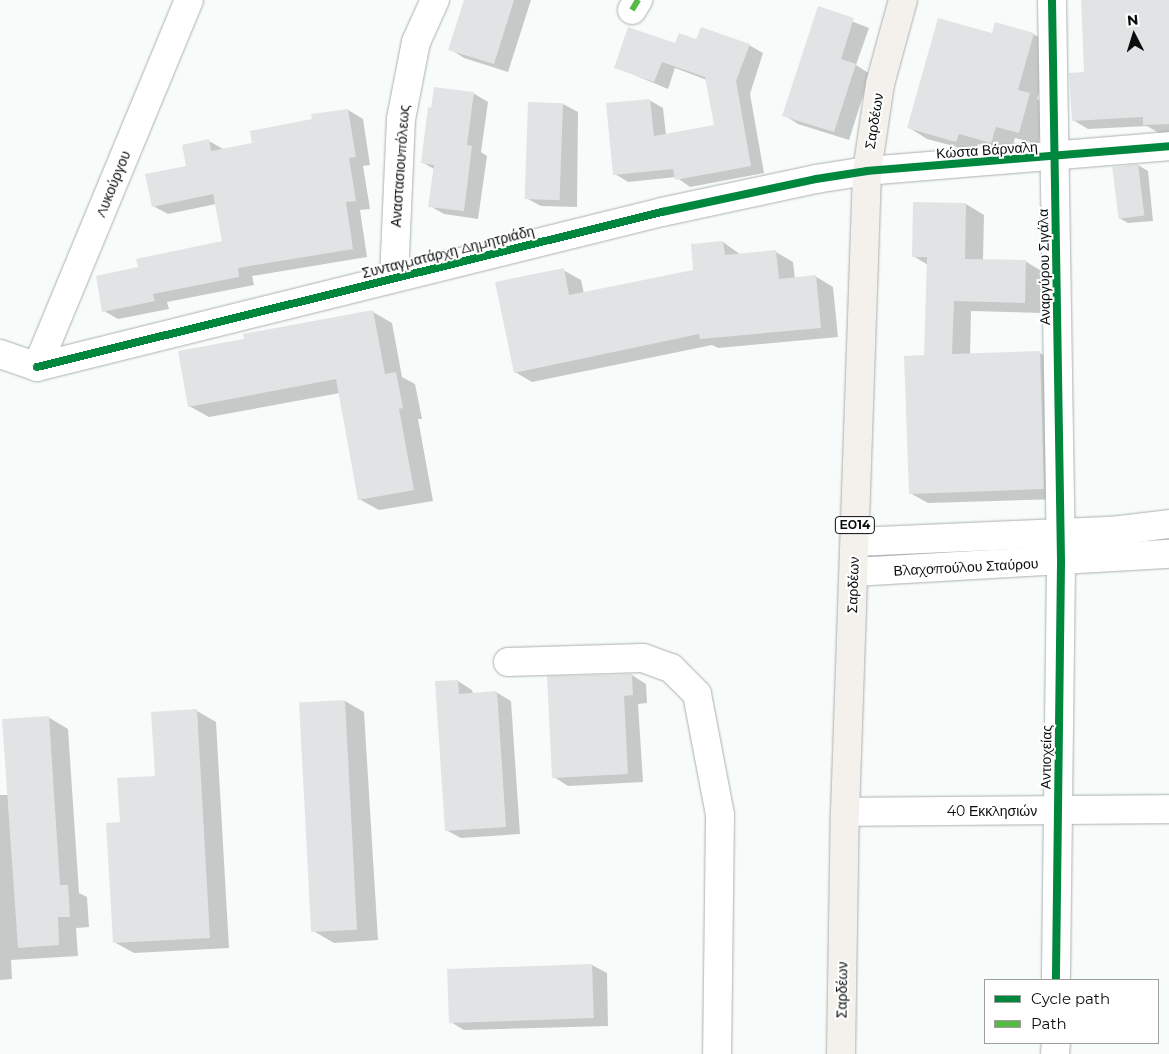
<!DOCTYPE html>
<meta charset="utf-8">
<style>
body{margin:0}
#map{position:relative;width:1169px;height:1054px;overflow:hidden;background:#f7fcfb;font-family:Montserrat,sans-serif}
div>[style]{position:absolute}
.shadow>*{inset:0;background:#0003}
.building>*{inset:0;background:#e1e4e4;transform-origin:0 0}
.roads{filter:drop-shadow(0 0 1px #acafaf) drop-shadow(0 0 1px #acafaf)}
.minor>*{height:28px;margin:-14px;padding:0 14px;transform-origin:14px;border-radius:14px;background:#fefffe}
.major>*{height:28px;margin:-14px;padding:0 14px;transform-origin:14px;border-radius:14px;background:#f4f1ed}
.quiet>*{height:6px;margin-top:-3px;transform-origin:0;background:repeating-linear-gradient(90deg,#58b947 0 12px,transparent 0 18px)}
.cycleway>*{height:8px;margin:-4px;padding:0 4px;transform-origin:4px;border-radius:4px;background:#00873e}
span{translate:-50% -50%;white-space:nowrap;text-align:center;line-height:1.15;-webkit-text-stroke:4px #fff;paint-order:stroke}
.shield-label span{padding:1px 4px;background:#fff;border:1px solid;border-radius:4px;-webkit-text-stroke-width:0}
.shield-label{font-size:12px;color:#0a0c0c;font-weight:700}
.street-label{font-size:14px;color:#0a0c0c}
.legend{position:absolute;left:984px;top:979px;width:175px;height:65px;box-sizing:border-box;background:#fff;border:1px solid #9d9e9e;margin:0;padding:6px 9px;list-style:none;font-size:15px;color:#0a0c0c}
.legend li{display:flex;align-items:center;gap:10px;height:25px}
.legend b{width:25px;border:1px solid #9d9e9e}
.north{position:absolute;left:1109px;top:10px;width:50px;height:50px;-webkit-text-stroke:4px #fff;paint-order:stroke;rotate:355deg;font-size:14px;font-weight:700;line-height:20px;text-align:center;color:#0a0c0c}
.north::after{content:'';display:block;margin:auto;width:18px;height:22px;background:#0a0c0c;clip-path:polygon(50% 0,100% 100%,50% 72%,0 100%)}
</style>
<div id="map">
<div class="shadow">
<i style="clip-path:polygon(465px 0,531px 0,508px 72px,464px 58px,450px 49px)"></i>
<i style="clip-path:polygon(1102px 0,1169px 0,1169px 133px,1159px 133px,1147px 126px,1088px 129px,1073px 120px)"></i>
<i style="clip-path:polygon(818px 8px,869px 28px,856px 65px,870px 74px,849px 140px,798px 124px,784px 115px)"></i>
<i style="clip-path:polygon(1033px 34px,1053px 45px,1037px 99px,1049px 105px,1038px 144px,1015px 138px,1011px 153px,978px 144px,976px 152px,927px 139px,908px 127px,992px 35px)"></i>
<i style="clip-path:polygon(697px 41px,749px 45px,763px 53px,750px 94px,764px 173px,690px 187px,676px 177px,628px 182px,615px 174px,649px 100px,663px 108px,666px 135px,715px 126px,707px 80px,675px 68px,668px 89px,615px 67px,676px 45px)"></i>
<i style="clip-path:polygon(473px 93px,488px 102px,481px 152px,487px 156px,478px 219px,444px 214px,430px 206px,434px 169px,422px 162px)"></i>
<i style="clip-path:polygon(530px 104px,563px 104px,578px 112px,577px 207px,541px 206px,526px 198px)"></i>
<i style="clip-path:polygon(348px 110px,363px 119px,370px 165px,363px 166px,370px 209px,360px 210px,367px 257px,252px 276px,254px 285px,167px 302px,169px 309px,118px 319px,104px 311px,139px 268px,224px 242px,216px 204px,168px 214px,153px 206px,209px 141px,223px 149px,254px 144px,313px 120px)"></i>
<i style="clip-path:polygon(1138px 165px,1148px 171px,1153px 221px,1128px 223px,1119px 218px)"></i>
<i style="clip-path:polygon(966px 204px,984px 215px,983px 260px,1025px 261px,1043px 272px,1042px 313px,971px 311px,970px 355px,1040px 353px,1058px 363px,1062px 499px,928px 503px,910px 493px,926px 357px,928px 265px,913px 256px)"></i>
<i style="clip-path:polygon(723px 242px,741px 255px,776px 252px,793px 262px,795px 279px,815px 276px,833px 287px,838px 337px,718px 348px,712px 345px,532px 382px,515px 372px,563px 270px,581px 280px,584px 294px,695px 271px)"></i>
<i style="clip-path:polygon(373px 312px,392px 323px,402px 377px,415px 384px,422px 419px,418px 419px,433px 501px,379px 510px,359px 499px,340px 393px,209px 417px,189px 406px,246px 340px)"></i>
<i style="clip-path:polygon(632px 675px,646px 684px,647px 703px,638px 704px,643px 782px,568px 786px,554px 777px)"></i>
<i style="clip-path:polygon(458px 681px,472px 690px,473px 694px,496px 692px,511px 701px,520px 834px,461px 838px,446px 830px)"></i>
<i style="clip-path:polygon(345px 701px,364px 712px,378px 940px,334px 943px,315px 932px)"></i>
<i style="clip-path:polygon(197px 711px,216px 722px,229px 948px,134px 953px,114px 942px,121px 823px,156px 777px)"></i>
<i style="clip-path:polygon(48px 717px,68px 729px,79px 893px,87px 897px,89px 927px,76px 928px,78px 956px,11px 960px,12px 979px,0 980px,0 795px,9px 795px)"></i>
<i style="clip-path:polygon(592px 965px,607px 973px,608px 1026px,464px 1030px,449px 1021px)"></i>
</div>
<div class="building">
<i style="clip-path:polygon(464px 0,514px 0,494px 64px,448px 50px)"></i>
<i style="clip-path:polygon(1081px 0,1169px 0,1169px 124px,1143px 125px,1143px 117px,1072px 121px,1069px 73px,1084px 72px)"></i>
<i style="clip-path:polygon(818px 6px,854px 18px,841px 59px,856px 64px,834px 132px,782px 116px)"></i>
<i style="clip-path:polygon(938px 18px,992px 33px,995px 22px,1034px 33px,1018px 90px,1030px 93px,1019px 133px,996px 127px,991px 143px,959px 134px,956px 142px,907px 128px)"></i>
<i style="clip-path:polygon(628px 27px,675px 43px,679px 33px,696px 39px,701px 27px,750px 44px,736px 81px,751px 166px,675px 180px,673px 169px,613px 175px,606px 103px,650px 99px,654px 136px,714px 125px,705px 77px,662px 62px,654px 82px,614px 68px)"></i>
<i style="clip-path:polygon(434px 87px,474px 92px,467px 145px,472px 146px,464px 211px,428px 207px,434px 165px,421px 163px,428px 107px,431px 108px)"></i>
<i style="left:528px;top:102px;width:35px;height:97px;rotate:2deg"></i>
<i style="clip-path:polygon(348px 109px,356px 157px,349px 158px,356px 201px,346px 202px,353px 249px,238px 268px,239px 277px,153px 294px,155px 301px,102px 312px,96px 276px,138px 267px,136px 259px,222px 241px,213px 194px,152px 207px,145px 174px,186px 166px,182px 145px,209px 139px,211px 151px,252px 143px,250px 131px,312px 119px,311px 114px)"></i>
<i style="left:1138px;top:164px;width:52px;height:26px;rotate:83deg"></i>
<i style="clip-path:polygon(913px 202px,966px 203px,965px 259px,1026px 260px,1025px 303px,954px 301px,952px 354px,1040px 351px,1044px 489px,909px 494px,904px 356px,924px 355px,927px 257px,912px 257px)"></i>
<i style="clip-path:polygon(723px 241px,725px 255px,776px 250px,779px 279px,816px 275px,821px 328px,700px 339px,699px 334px,514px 373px,495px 282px,564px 268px,569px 295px,693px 270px,691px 244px)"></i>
<i style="clip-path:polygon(373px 310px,385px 374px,396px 372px,403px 408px,399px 409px,414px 490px,358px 500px,336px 379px,188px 407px,178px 351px,244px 339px,243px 334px)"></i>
<i style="clip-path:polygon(632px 674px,633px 695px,624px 696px,628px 774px,552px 778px,547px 676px)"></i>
<i style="clip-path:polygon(458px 680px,459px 694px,497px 691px,506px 827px,445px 831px,435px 681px)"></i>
<i style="left:345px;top:700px;width:230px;height:46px;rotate:87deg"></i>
<i style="clip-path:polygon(197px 709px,210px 938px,113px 943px,106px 823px,120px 822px,117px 778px,155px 776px,151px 712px)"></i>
<i style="clip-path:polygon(49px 716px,60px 885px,68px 885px,70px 917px,58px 917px,59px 945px,18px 948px,2px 719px)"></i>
<i style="left:592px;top:964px;width:54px;height:145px;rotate:88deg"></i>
</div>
<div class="roads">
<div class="minor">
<i style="left:1052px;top:0;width:563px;rotate:89.08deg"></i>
<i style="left:1061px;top:563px;width:417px;rotate:90.7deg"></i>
<i style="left:632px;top:10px;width:12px;rotate:-59deg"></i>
<i style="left:394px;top:278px;width:159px;rotate:-87.5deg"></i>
<i style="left:401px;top:119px;width:78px;rotate:-79deg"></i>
<i style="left:416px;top:42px;width:46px;rotate:-65.7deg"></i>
<i style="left:0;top:354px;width:39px;rotate:19deg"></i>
<i style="left:37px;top:367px;width:644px;rotate:-13.93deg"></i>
<i style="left:662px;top:212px;width:157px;rotate:-12.1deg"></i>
<i style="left:816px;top:179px;width:52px;rotate:-8.9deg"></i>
<i style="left:867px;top:171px;width:303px;rotate:-4.7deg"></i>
<i style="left:37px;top:367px;width:397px;rotate:-67.5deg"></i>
<i style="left:855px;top:542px;width:257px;rotate:-2.5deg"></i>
<i style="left:1112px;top:531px;width:57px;rotate:-7deg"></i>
<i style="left:854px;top:572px;width:316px;rotate:-3.3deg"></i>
<i style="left:508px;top:662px;width:135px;rotate:-1.7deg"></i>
<i style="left:643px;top:658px;width:30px;rotate:20deg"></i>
<i style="left:671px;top:668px;width:37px;rotate:45deg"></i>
<i style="left:697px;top:694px;width:123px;rotate:79.2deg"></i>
<i style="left:720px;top:815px;width:239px;rotate:90.7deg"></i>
<i style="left:845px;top:812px;width:324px;rotate:-0.5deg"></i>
<i style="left:1055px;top:1054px;width:11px;rotate:-85deg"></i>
</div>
<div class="major">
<i style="left:841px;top:1054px;width:242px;rotate:-89.1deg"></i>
<i style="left:845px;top:812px;width:641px;rotate:-88.03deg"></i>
<i style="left:867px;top:171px;width:88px;rotate:-81.5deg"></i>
<i style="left:880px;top:84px;width:87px;rotate:-74.7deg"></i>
</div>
</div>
<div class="quiet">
<i style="left:632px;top:10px;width:12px;rotate:-59deg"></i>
</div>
<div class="cycleway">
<i style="left:1052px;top:0;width:563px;rotate:89.08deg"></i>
<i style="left:1061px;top:563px;width:417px;rotate:90.7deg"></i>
<i style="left:37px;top:367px;width:644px;rotate:-13.93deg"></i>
<i style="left:662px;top:212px;width:157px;rotate:-12.1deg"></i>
<i style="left:816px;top:179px;width:52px;rotate:-8.9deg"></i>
<i style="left:867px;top:171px;width:303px;rotate:-4.7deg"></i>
</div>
<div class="shield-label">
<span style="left:855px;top:525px">ΕΟ14</span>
</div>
<div class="street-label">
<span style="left:874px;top:121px;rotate:-81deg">Σαρδέων</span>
<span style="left:987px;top:150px;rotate:-4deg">Κώστα Βάρναλη</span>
<span style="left:400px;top:166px;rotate:-86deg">Αναστασιουπόλεως</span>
<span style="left:113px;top:184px;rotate:-68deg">Λυκούργου</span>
<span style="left:448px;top:252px;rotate:-14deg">Συνταγματάρχη Δημητριάδη</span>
<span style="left:1044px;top:267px;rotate:-91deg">Αναργύρου Σιγάλα</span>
<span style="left:966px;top:567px;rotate:-3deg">Βλαχοπούλου Σταύρου</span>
<span style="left:853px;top:585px;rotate:-88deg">Σαρδέων</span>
<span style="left:1046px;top:757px;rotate:-89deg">Αντιοχείας</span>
<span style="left:992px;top:811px">40 Εκκλησιών</span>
<span style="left:842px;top:990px;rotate:-89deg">Σαρδέων</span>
</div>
<ul class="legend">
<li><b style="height:6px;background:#00873e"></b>Cycle path</li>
<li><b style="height:6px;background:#58b947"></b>Path</li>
</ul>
<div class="north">N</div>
</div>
